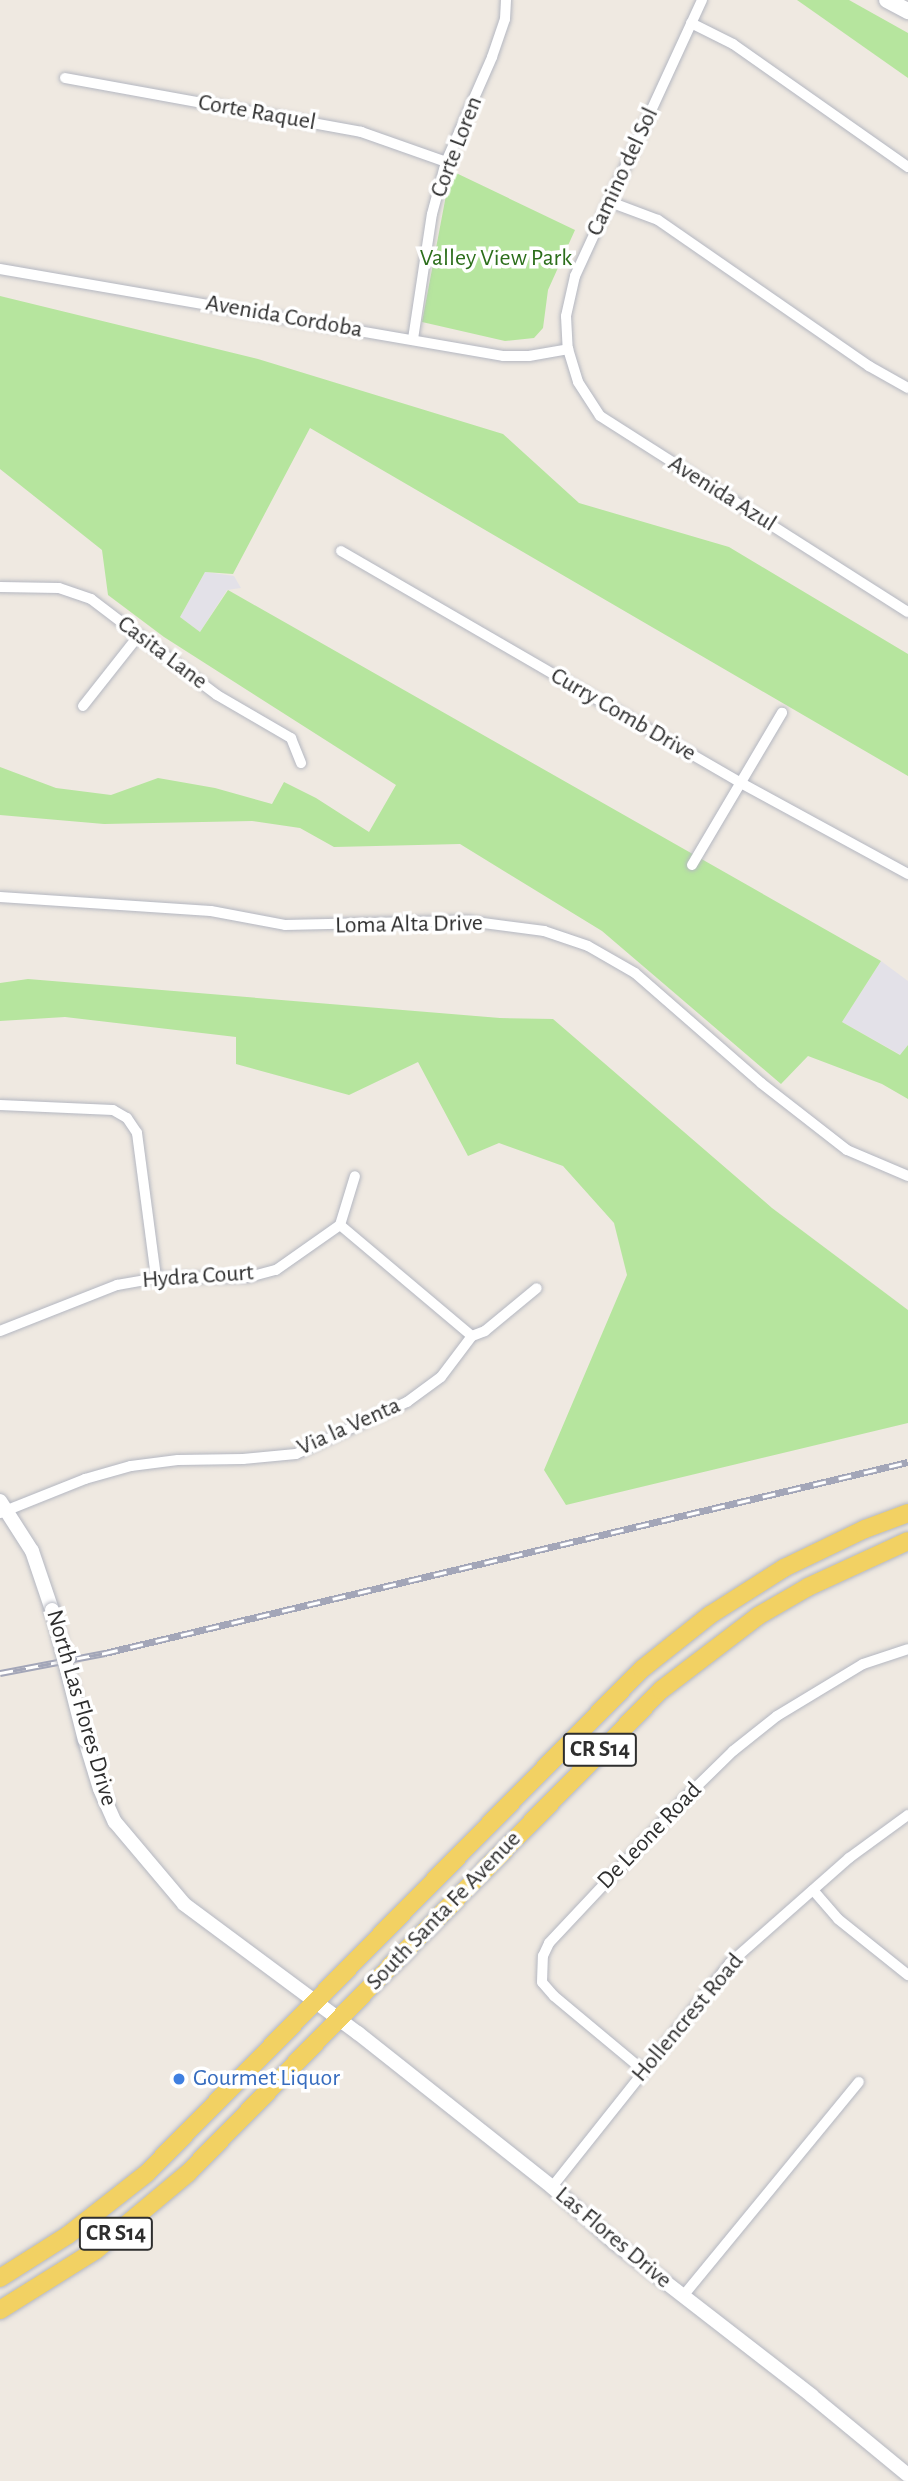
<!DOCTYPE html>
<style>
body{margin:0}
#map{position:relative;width:908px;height:2481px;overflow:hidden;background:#efe9e1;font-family:"Alegreya Sans",sans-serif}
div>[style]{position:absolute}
.industrial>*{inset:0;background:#e3e1e8}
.green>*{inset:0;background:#b6e59e}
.roads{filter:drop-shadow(0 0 2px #b4b7c1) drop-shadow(0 0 2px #b4b7c1)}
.minor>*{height:10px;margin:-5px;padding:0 5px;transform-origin:5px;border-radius:5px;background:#fff}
.tertiary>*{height:14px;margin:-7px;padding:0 7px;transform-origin:7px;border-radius:7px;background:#fff}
.secondary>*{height:16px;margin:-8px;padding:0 8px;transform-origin:8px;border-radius:8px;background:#fff}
.primary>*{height:18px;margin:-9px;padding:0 9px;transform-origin:9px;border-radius:9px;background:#f2d163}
.rail>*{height:7px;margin-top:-3.5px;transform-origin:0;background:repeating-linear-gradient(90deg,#fff 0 13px,#a3a6b8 0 26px);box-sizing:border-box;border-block:2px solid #a3a6b8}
.bridges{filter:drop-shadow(0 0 2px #b4b7c1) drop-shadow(0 0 2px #b4b7c1)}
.tertiary-bridge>*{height:14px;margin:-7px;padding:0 7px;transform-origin:7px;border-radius:7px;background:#fff}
.dots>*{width:19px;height:19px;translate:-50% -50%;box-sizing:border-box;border:4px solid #fff;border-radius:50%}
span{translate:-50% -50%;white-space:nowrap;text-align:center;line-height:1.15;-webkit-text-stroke:7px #fff;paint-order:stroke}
.shield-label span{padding:2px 5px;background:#fff;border:2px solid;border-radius:5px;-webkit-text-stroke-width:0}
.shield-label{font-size:23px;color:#2e2e2e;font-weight:700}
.street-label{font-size:24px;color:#2e2e2e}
.park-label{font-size:24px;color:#2c6e1b}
.shop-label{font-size:24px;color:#366cbe}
.left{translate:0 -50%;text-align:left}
</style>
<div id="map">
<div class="industrial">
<i style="clip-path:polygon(205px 572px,234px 576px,241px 588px,227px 590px,200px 632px,180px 617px)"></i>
<i style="clip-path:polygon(881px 961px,908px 981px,908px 1045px,901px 1055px,842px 1022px)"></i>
</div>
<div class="green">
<i style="clip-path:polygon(797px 0,849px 0,908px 33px,908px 78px)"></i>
<i style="clip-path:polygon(454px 172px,575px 230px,548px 290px,543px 328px,534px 338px,505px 341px,422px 322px,447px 190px)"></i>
<i style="clip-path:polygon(0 296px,258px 359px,503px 434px,579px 503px,729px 547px,908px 654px,908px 776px,310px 428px,233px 574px,205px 572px,180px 617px,200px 632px,228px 590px,881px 961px,842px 1022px,900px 1055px,908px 1045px,908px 1099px,882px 1084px,808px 1056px,781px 1084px,602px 931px,460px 844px,334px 847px,300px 828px,252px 821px,104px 824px,0 815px,0 767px,56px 788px,111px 795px,158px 778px,215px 788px,272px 804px,284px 782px,316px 798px,369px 832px,396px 785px,164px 637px,108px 595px,102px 550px,0 469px)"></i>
<i style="clip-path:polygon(28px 979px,500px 1018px,553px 1019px,772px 1208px,908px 1310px,908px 1423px,566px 1505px,544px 1470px,627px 1275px,614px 1223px,563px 1166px,499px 1143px,468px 1156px,418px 1062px,349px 1095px,236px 1064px,236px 1037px,65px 1017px,0 1021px,0 983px)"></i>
</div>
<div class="roads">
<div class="minor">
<i style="left:702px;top:0;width:304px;rotate:114.7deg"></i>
<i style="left:575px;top:276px;width:41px;rotate:102.7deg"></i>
<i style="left:566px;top:316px;width:33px;rotate:87deg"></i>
<i style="left:568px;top:349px;width:34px;rotate:73deg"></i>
<i style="left:578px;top:382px;width:40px;rotate:57.1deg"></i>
<i style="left:600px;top:416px;width:365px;rotate:32.5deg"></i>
<i style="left:691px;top:23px;width:47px;rotate:26.6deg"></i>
<i style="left:733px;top:44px;width:214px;rotate:35.1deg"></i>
<i style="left:65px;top:78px;width:301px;rotate:10.3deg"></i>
<i style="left:361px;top:132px;width:90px;rotate:19.4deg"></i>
<i style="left:610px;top:202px;width:51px;rotate:20.6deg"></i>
<i style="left:658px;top:220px;width:257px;rotate:34.7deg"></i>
<i style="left:869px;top:366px;width:45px;rotate:29.4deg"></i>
<i style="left:0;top:269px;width:510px;rotate:9.81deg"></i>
<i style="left:503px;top:356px;width:26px"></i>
<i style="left:529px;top:356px;width:40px;rotate:-10deg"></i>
<i style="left:413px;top:339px;width:126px;rotate:-81.4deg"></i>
<i style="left:432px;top:214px;width:54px;rotate:-74.9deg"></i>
<i style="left:446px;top:162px;width:115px;rotate:-66.3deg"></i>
<i style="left:492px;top:57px;width:40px;rotate:-71.1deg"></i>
<i style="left:505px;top:19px;width:19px;rotate:-87deg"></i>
<i style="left:341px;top:551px;width:462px;rotate:30.1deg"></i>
<i style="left:741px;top:783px;width:190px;rotate:28.6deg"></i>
<i style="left:0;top:587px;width:59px;rotate:1deg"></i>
<i style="left:59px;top:588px;width:34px;rotate:19deg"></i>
<i style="left:91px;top:599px;width:158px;rotate:37.3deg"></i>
<i style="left:217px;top:695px;width:86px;rotate:30.2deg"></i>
<i style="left:291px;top:738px;width:27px;rotate:68deg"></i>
<i style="left:83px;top:706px;width:90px;rotate:-51.7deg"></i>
<i style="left:692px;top:865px;width:177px;rotate:-59.4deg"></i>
<i style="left:0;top:897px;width:211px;rotate:3.8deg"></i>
<i style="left:211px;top:911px;width:75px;rotate:10.7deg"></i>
<i style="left:285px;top:925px;width:183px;rotate:-1.3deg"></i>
<i style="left:468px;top:921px;width:77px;rotate:7.5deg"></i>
<i style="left:544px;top:931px;width:46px;rotate:18.8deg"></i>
<i style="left:588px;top:946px;width:54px;rotate:29.9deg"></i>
<i style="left:635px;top:973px;width:167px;rotate:41.1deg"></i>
<i style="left:761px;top:1083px;width:109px;rotate:37.9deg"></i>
<i style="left:847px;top:1150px;width:66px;rotate:23.1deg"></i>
<i style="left:0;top:1105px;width:113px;rotate:2.5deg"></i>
<i style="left:113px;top:1110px;width:16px;rotate:30deg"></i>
<i style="left:127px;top:1118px;width:18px;rotate:56deg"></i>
<i style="left:137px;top:1133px;width:146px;rotate:82.5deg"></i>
<i style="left:340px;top:1225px;width:172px;rotate:40.1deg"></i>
<i style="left:0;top:1331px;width:126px;rotate:-21.5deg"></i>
<i style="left:117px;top:1285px;width:40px;rotate:-10deg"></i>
<i style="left:156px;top:1278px;width:93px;rotate:-0.6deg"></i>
<i style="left:249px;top:1277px;width:28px;rotate:-15deg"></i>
<i style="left:276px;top:1270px;width:78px;rotate:-35.1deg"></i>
<i style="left:340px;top:1225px;width:51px;rotate:-73deg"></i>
<i style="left:0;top:1513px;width:92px;rotate:-21.8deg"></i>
<i style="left:85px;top:1479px;width:48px;rotate:-15.8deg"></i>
<i style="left:131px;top:1466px;width:47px;rotate:-7.3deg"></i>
<i style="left:178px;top:1460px;width:65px;rotate:-0.9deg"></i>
<i style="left:243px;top:1459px;width:53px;rotate:-5.4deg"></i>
<i style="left:296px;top:1454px;width:123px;rotate:-25.1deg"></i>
<i style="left:407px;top:1402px;width:42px;rotate:-36.3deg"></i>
<i style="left:441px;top:1377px;width:51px;rotate:-52.9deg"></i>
<i style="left:472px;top:1336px;width:14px;rotate:-21deg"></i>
<i style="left:485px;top:1331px;width:67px;rotate:-39.6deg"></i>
<i style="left:813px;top:1890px;width:38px;rotate:49deg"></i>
<i style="left:838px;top:1919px;width:90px;rotate:38.7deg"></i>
<i style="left:644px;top:2071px;width:117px;rotate:-140.2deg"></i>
<i style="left:554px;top:1996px;width:18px;rotate:-131deg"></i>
<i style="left:542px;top:1982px;width:26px;rotate:-88deg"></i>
<i style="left:543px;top:1956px;width:14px;rotate:-65deg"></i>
<i style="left:549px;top:1943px;width:202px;rotate:-46.8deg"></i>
<i style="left:687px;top:1796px;width:64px;rotate:-44.4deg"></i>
<i style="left:733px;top:1751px;width:56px;rotate:-38.5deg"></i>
<i style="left:777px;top:1716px;width:100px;rotate:-31.2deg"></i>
<i style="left:863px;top:1664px;width:47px;rotate:-18.4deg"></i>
<i style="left:552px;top:2187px;width:286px;rotate:-51.5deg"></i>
<i style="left:730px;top:1963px;width:159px;rotate:-41.4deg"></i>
<i style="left:849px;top:1858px;width:73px;rotate:-36.1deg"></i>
<i style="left:683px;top:2296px;width:277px;rotate:-50.6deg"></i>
</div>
<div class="tertiary">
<i style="left:0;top:1501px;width:59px;rotate:57.4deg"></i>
<i style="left:32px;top:1551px;width:62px;rotate:71.3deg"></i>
<i style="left:85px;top:1740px;width:51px;rotate:73deg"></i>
<i style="left:100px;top:1789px;width:36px;rotate:66deg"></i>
<i style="left:115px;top:1822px;width:107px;rotate:49.9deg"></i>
<i style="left:184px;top:1904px;width:217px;rotate:36.6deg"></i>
<i style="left:358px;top:2033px;width:248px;rotate:38.4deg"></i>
<i style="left:552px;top:2187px;width:84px;rotate:41.6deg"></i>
<i style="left:615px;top:2243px;width:249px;rotate:37.8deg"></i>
<i style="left:812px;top:2396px;width:124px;rotate:39.5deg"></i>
</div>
<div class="secondary">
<i style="left:887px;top:0;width:24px;rotate:28deg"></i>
</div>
<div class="primary">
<i style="left:0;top:2278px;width:80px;rotate:-32.3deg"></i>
<i style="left:68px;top:2235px;width:100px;rotate:-38.1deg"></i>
<i style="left:147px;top:2173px;width:706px;rotate:-45.52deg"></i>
<i style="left:642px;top:1669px;width:87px;rotate:-38.5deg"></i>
<i style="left:710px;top:1615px;width:88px;rotate:-32.4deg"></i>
<i style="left:784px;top:1568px;width:90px;rotate:-25.7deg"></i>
<i style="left:865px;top:1529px;width:46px;rotate:-20.4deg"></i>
<i style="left:0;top:2310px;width:113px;rotate:-32deg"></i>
<i style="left:96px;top:2250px;width:120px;rotate:-39.9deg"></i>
<i style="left:188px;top:2173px;width:676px;rotate:-45.6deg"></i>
<i style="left:661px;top:1690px;width:122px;rotate:-37.3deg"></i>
<i style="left:758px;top:1616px;width:58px;rotate:-30.1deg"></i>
<i style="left:808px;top:1587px;width:110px;rotate:-24.7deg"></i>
</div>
</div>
<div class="rail">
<i style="left:0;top:1673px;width:107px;rotate:-10.8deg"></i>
<i style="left:105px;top:1653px;width:825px;rotate:-13.38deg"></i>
</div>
<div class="bridges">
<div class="tertiary-bridge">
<i style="left:52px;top:1610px;width:134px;rotate:75.8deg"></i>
</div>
</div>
<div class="dots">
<i style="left:179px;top:2079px;background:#3f7fe0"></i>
</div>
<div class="shield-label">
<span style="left:600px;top:1750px">CR S14</span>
<span style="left:116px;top:2234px">CR S14</span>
</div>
<div class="street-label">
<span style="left:257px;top:113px;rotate:10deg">Corte Raquel</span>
<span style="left:457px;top:147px;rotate:-69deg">Corte Loren</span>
<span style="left:623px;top:172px;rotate:-65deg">Camino del Sol</span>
<span style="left:284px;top:317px;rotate:10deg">Avenida Cordoba</span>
<span style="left:722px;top:494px;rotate:32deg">Avenida Azul</span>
<span style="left:162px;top:653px;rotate:37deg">Casita Lane</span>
<span style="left:623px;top:715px;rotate:30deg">Curry Comb Drive</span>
<span style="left:409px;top:925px;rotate:-1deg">Loma Alta Drive</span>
<span style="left:198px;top:1277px;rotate:-4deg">Hydra Court</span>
<span style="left:349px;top:1427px;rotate:-24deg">Via la Venta</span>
<span style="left:81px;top:1708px;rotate:74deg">North Las Flores Drive</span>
<span style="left:650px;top:1836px;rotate:-46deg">De Leone Road</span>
<span style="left:444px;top:1911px;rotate:-46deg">South Santa Fe Avenue</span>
<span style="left:688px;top:2018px;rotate:-50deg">Hollencrest Road</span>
<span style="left:613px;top:2238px;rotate:40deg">Las Flores Drive</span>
</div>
<div class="park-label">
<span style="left:496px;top:259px">Valley View Park</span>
</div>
<div class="shop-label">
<span class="left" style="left:193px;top:2079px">Gourmet Liquor</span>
</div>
</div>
